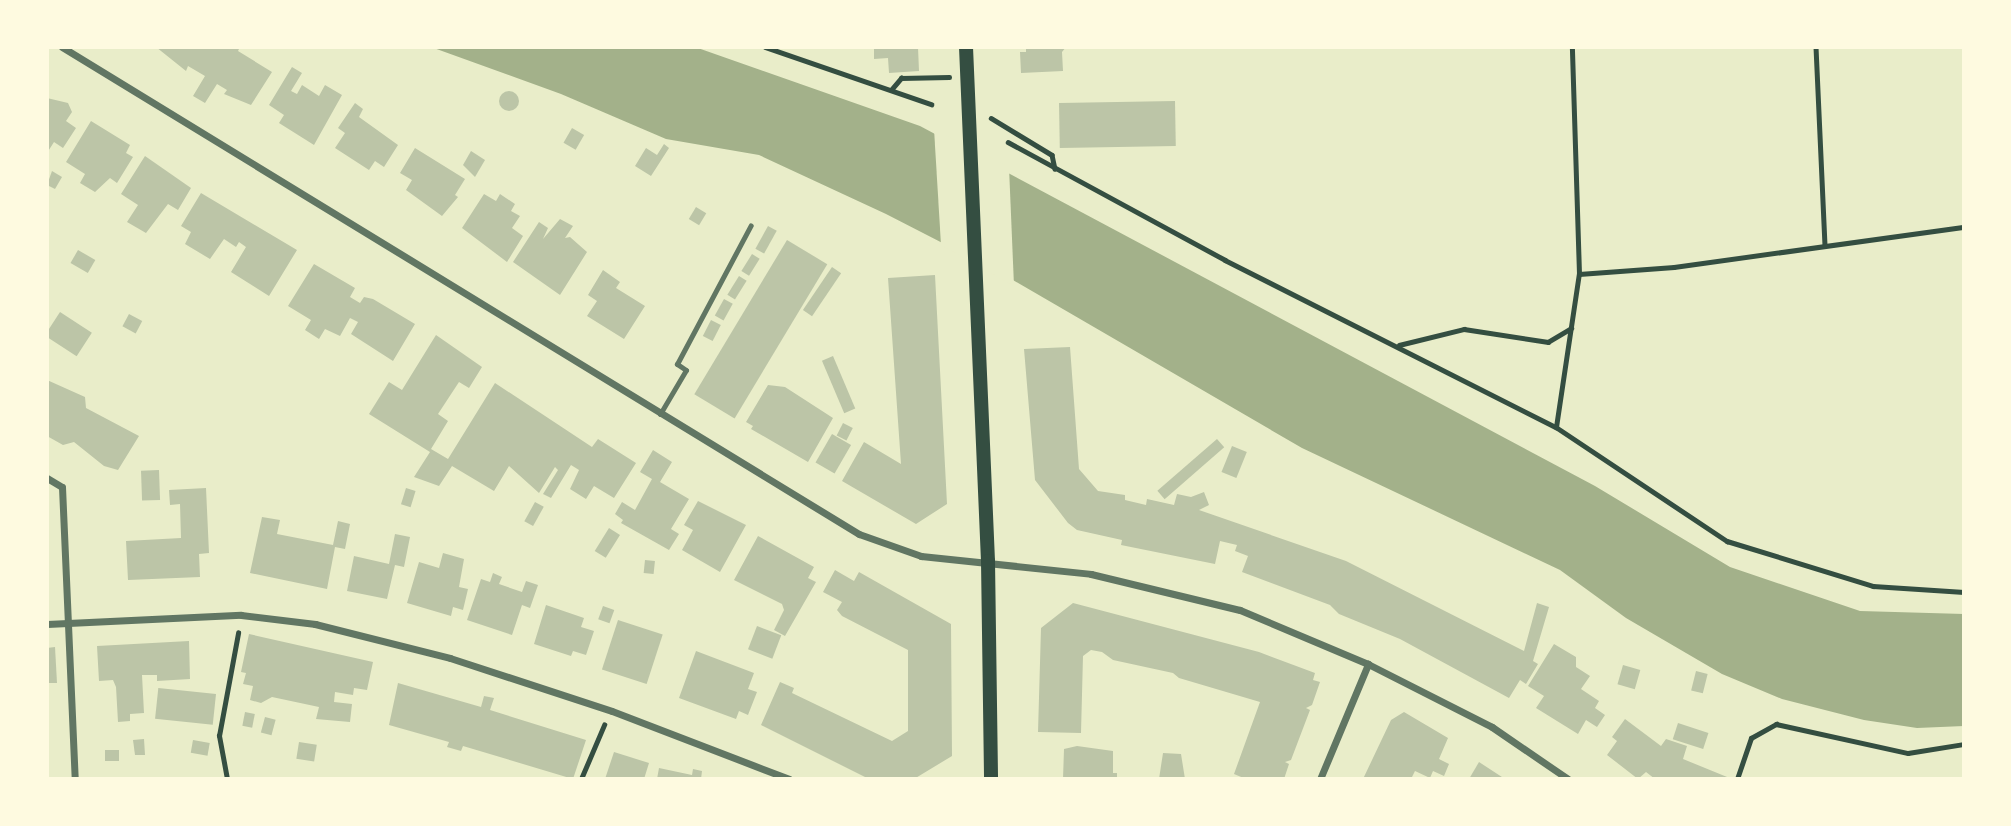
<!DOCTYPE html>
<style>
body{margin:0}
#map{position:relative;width:2011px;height:826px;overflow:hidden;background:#e9edc9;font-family:Merriweather,serif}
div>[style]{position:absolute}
.water>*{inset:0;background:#a3b18a}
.pier>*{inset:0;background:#e9edc9}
.building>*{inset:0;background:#bcc5a7;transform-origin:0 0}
.round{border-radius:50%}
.path>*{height:4.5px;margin:-2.25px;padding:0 2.25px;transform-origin:2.25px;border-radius:2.25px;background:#344e41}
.service>*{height:5px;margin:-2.5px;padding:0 2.5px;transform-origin:2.5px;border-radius:2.5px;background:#617663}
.minor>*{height:7px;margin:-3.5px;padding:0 3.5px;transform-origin:3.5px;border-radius:3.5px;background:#617663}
.secondary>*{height:14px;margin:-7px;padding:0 7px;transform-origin:7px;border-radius:7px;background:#344e41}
span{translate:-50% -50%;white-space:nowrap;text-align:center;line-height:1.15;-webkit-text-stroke:7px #fefae0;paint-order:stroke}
.frame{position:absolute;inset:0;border:49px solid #fefae0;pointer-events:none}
</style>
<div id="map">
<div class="water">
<i style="clip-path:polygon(431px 47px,695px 47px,920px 126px,1595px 486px,1730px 567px,1860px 611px,1964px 614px,1964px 726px,1917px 728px,1864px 720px,1782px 699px,1722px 674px,1626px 618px,1560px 570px,1302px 448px,999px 272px,886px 214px,759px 155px,666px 139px,561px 94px)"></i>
</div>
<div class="pier">
<i style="clip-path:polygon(934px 129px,1009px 167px,1014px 286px,941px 245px)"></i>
</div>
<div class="building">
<i style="clip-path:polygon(156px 47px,240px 47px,238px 51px,272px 72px,251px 105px,224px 94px,227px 90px,217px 84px,205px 103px,193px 96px,205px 76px,188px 66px,186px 71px)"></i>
<i style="clip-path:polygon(874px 47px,918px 47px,919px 71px,889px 73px,888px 58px,874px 59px)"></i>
<i style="clip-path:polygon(1026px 47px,1066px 47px,1062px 52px,1063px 71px,1021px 73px,1020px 52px,1026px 52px)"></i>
<i style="clip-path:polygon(292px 67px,302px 73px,291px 91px,297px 94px,302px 85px,319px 96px,325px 85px,342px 95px,314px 145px,279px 123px,284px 115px,269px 105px)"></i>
<i class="round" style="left:499px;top:91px;width:20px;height:20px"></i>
<i style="clip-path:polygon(47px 98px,68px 103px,72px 112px,66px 121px,76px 128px,63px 148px,54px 142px,47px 153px)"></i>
<i style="left:1175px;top:101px;width:45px;height:116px;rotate:89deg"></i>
<i style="clip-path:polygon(355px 103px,363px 109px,359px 117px,398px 145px,384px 167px,375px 161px,369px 170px,335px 148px,345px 133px,338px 128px)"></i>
<i style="clip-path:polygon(91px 121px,130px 145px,126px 153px,133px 157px,117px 183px,110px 178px,95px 192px,80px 183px,85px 174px,66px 162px)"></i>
<i style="left:572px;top:128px;width:14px;height:17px;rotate:30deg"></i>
<i style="clip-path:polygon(664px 144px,669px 148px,651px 176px,635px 166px,646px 148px,657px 155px)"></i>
<i style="clip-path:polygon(415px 148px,465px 179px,455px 195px,458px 197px,442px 216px,406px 190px,412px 180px,400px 173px)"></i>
<i style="clip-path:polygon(471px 151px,485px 160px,475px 177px,463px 165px)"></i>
<i style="clip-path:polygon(145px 156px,191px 188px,178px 210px,168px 204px,146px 233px,127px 222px,138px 205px,121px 194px)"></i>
<i style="clip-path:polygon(52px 171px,62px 177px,55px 189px,47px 185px)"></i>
<i style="clip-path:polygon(201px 193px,297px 250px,269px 296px,231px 272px,246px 247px,239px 242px,236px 247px,224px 239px,210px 259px,185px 244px,191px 232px,181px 226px)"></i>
<i style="clip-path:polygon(484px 194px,496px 201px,500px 194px,515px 204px,511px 211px,520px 216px,512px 228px,523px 236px,507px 262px,462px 228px)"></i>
<i style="left:696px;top:207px;width:12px;height:14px;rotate:31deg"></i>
<i style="clip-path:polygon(560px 219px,573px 226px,565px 238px,570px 237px,587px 252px,560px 295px,513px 262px,539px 222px,548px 228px,543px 239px)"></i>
<i style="left:768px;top:226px;width:10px;height:26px;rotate:29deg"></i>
<i style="left:787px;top:240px;width:47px;height:180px;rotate:31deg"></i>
<i style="left:78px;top:250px;width:20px;height:15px;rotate:30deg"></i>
<i style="left:752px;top:254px;width:9px;height:20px;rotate:32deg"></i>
<i style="clip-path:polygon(314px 264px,355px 288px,350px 297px,360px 303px,364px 297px,373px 299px,415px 324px,393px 361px,351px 334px,358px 322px,350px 318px,340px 336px,325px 329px,319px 339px,305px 330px,311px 320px,288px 306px)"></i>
<i style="left:832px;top:267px;width:11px;height:52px;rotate:34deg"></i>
<i style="clip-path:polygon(603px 270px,620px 282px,616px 288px,645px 306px,624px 339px,587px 316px,597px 301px,588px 295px)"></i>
<i style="clip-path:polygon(935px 275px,947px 504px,916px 524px,842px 481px,864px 442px,901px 464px,888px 278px)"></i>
<i style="left:739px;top:276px;width:9px;height:22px;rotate:32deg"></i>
<i style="left:724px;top:299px;width:10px;height:19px;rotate:29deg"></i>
<i style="left:60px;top:312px;width:38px;height:28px;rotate:33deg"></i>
<i style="left:129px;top:314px;width:15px;height:14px;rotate:28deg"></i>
<i style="left:711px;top:320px;width:11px;height:18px;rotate:27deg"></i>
<i style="clip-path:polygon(436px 335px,482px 367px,469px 388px,459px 382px,438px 414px,448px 421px,431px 449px,448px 459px,495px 383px,592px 447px,598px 439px,636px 463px,614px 498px,594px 486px,586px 499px,570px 489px,579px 470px,571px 465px,551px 498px,543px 494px,558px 470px,555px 467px,539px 493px,509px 466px,494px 491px,452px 466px,439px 486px,414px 477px,430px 452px,369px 414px,389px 382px,402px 390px)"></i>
<i style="clip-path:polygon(1070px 347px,1079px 469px,1098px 491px,1125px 495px,1125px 500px,1146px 505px,1147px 499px,1174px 505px,1177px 494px,1191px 497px,1204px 492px,1209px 505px,1199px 510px,1346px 561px,1524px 651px,1537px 603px,1549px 607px,1533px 661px,1538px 664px,1526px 684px,1520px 680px,1509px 698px,1400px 639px,1339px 614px,1330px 605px,1242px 572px,1248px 556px,1235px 551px,1237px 545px,1220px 541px,1215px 564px,1121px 545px,1122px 540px,1077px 530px,1068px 523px,1035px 480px,1024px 349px)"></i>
<i style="left:833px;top:356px;width:57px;height:12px;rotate:67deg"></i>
<i style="clip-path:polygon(47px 380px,85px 397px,86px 408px,139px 436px,118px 470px,104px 466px,74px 442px,63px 445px,47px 436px)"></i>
<i style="clip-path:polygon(768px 385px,785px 387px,833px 418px,808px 462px,751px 429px,753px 426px,746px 422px)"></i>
<i style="left:843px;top:423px;width:11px;height:14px;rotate:27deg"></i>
<i style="left:832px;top:434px;width:22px;height:33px;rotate:30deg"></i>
<i style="left:1217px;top:439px;width:11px;height:79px;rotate:49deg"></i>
<i style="left:1232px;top:446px;width:16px;height:28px;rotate:22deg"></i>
<i style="clip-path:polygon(653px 450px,672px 462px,660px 482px,689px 499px,671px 529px,679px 534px,669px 550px,621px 523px,623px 520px,615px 514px,622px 502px,635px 510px,652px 479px,640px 472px)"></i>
<i style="left:159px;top:470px;width:30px;height:18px;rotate:88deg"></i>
<i style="clip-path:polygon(206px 488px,209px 553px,199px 554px,200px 577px,128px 580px,126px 541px,181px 538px,180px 504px,170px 505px,169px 490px)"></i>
<i style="left:406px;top:488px;width:10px;height:17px;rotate:17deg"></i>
<i style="clip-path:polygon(698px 501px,746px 525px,720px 572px,682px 550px,693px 530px,684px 525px)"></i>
<i style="left:535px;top:502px;width:10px;height:22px;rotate:29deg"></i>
<i style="clip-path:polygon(262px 517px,280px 520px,277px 534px,333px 545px,338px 521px,350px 524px,345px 549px,335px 547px,327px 589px,250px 573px)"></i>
<i style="left:609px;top:528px;width:13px;height:27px;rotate:32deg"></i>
<i style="clip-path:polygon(395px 534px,410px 537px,404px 567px,395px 565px,387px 599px,347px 591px,354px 556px,389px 564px)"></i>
<i style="clip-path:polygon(758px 536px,814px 567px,808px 578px,816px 582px,785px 636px,774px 630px,784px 610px,782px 604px,734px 580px)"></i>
<i style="clip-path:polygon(443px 553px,464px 559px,459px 587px,468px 589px,463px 610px,453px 607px,451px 616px,407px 603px,419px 562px,439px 568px)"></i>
<i style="left:645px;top:560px;width:10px;height:13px;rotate:6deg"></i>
<i style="clip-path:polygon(835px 570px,854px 581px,859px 572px,951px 624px,952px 756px,914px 779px,869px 779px,761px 725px,780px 682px,794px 688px,792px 693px,892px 741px,908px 731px,908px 650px,842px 616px,837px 610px,842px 602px,823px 592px)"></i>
<i style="clip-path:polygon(493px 573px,502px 577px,499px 584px,522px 592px,526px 581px,538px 585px,530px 608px,522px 605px,512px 635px,467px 620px,481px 579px,490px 582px)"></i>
<i style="clip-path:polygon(1073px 603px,1259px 652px,1315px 673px,1313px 680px,1320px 682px,1312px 705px,1306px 708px,1310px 710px,1291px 760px,1285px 762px,1289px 764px,1284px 779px,1246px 779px,1234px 774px,1260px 702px,1179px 678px,1173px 673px,1113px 660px,1102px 652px,1091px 650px,1083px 656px,1081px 733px,1038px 732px,1041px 628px)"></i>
<i style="clip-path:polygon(546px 605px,584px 618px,581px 627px,594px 631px,586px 655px,573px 651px,571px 656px,534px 644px)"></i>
<i style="left:603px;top:606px;width:12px;height:14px;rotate:20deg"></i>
<i style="left:618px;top:620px;width:47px;height:52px;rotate:18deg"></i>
<i style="left:757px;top:626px;width:26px;height:25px;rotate:21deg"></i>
<i style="clip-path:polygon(249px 634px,373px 662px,367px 690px,354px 688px,353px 695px,335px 692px,334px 702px,352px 704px,350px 722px,316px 719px,319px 707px,272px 697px,261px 703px,250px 700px,253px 686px,243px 684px,246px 673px,241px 672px)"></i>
<i style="clip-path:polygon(189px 641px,190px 679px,157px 681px,157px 675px,142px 675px,144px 713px,130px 714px,130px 721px,118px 722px,116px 687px,113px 680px,99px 681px,97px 646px)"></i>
<i style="clip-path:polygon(1554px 644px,1576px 657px,1576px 667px,1590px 676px,1581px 689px,1599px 701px,1595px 708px,1605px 715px,1597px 727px,1586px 720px,1578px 734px,1536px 708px,1544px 696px,1528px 686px)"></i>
<i style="clip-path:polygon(55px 647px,57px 683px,47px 683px,47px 648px)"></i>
<i style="clip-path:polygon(696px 651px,754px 673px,748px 689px,757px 692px,748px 715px,739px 711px,736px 719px,679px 698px)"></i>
<i style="left:1623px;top:665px;width:18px;height:20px;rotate:16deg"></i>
<i style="left:1696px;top:671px;width:12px;height:20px;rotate:14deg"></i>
<i style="clip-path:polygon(398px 683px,481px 707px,484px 696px,494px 698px,490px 710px,586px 740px,573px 779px,463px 746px,461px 751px,447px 747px,449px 742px,389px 725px)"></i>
<i style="left:216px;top:694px;width:31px;height:58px;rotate:96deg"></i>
<i style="left:245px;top:712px;width:10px;height:14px;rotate:11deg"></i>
<i style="clip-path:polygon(1404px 712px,1448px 738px,1439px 759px,1449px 764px,1444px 776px,1433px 771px,1430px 778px,1415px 771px,1411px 779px,1363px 779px,1391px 720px)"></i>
<i style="left:265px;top:717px;width:11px;height:16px;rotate:15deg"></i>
<i style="clip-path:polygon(1625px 719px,1661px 746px,1666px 739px,1687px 746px,1683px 759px,1732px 779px,1655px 779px,1646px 772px,1638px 779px,1607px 755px,1617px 741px,1612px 737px)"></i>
<i style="left:1678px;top:723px;width:32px;height:17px;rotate:18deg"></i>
<i style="clip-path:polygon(144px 739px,145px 755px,135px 755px,133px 740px)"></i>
<i style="left:193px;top:740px;width:17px;height:13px;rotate:10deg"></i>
<i style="left:299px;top:742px;width:18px;height:17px;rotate:9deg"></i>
<i style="clip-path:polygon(1077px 746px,1113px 751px,1113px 773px,1117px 773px,1117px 779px,1063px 779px,1064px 749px)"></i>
<i style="left:105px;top:750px;width:14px;height:11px"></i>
<i style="clip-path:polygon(614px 752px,649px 763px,644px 779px,605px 779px)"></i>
<i style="clip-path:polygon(1163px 753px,1181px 754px,1185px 779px,1159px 779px)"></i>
<i style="clip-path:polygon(1479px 762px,1505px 779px,1469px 779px)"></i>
<i style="clip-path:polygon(659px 768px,692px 775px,693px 769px,702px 771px,701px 779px,657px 779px)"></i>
</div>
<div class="path">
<i style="left:765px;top:47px;width:176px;rotate:19deg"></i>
<i style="left:1816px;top:47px;width:199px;rotate:87.4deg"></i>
<i style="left:891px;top:90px;width:16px;rotate:-50deg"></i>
<i style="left:901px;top:78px;width:48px;rotate:-1.2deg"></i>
<i style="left:991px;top:118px;width:71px;rotate:31.2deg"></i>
<i style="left:1052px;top:155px;width:14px;rotate:78deg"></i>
<i style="left:1008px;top:142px;width:247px;rotate:28.5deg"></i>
<i style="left:1225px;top:260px;width:371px;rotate:26.8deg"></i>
<i style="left:1556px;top:427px;width:206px;rotate:33.7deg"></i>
<i style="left:1727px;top:541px;width:153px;rotate:17.1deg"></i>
<i style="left:1873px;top:586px;width:91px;rotate:3.8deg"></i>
<i style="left:1579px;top:274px;width:95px;rotate:-4.2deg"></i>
<i style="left:1674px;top:267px;width:293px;rotate:-7.9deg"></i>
<i style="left:1399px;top:345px;width:67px;rotate:-13.8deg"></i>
<i style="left:1464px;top:329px;width:85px;rotate:8.8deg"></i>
<i style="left:1548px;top:342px;width:27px;rotate:-31deg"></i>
<i style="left:1556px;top:427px;width:155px;rotate:-81.5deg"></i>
<i style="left:1579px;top:274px;width:227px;rotate:-91.8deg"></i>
<i style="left:227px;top:779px;width:44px;rotate:-100.5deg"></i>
<i style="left:219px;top:736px;width:105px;rotate:-79.5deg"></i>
<i style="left:581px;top:779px;width:59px;rotate:-66.9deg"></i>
<i style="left:1737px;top:779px;width:43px;rotate:-71.1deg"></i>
<i style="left:1751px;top:738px;width:29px;rotate:-29deg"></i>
<i style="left:1776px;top:724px;width:135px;rotate:12.4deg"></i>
<i style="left:1908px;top:753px;width:57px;rotate:-9.1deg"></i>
</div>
<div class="service">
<i style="left:660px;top:414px;width:51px;rotate:-59.4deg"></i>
<i style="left:686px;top:370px;width:11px;rotate:-146deg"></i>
<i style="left:677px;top:364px;width:157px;rotate:-62deg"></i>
</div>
<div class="minor">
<i style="left:62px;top:47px;width:934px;rotate:31.43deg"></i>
<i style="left:859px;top:534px;width:66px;rotate:19.5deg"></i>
<i style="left:921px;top:556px;width:171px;rotate:6deg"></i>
<i style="left:1091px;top:574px;width:153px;rotate:13.6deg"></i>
<i style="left:1240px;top:610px;width:139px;rotate:22.9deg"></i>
<i style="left:1368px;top:664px;width:139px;rotate:26.9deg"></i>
<i style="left:1492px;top:727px;width:92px;rotate:34.4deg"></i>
<i style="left:47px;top:478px;width:17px;rotate:31deg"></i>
<i style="left:62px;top:487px;width:292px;rotate:87.5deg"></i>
<i style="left:47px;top:624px;width:194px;rotate:-2.7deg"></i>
<i style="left:241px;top:615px;width:75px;rotate:6.9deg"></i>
<i style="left:315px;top:624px;width:139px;rotate:14.1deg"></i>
<i style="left:450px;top:658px;width:170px;rotate:18.1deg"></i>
<i style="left:612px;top:711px;width:190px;rotate:21deg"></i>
<i style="left:1320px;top:779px;width:125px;rotate:-67.3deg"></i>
</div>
<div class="secondary">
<i style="left:966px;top:47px;width:514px;rotate:87.55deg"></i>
<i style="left:988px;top:561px;width:218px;rotate:89.2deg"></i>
</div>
<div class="frame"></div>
</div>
